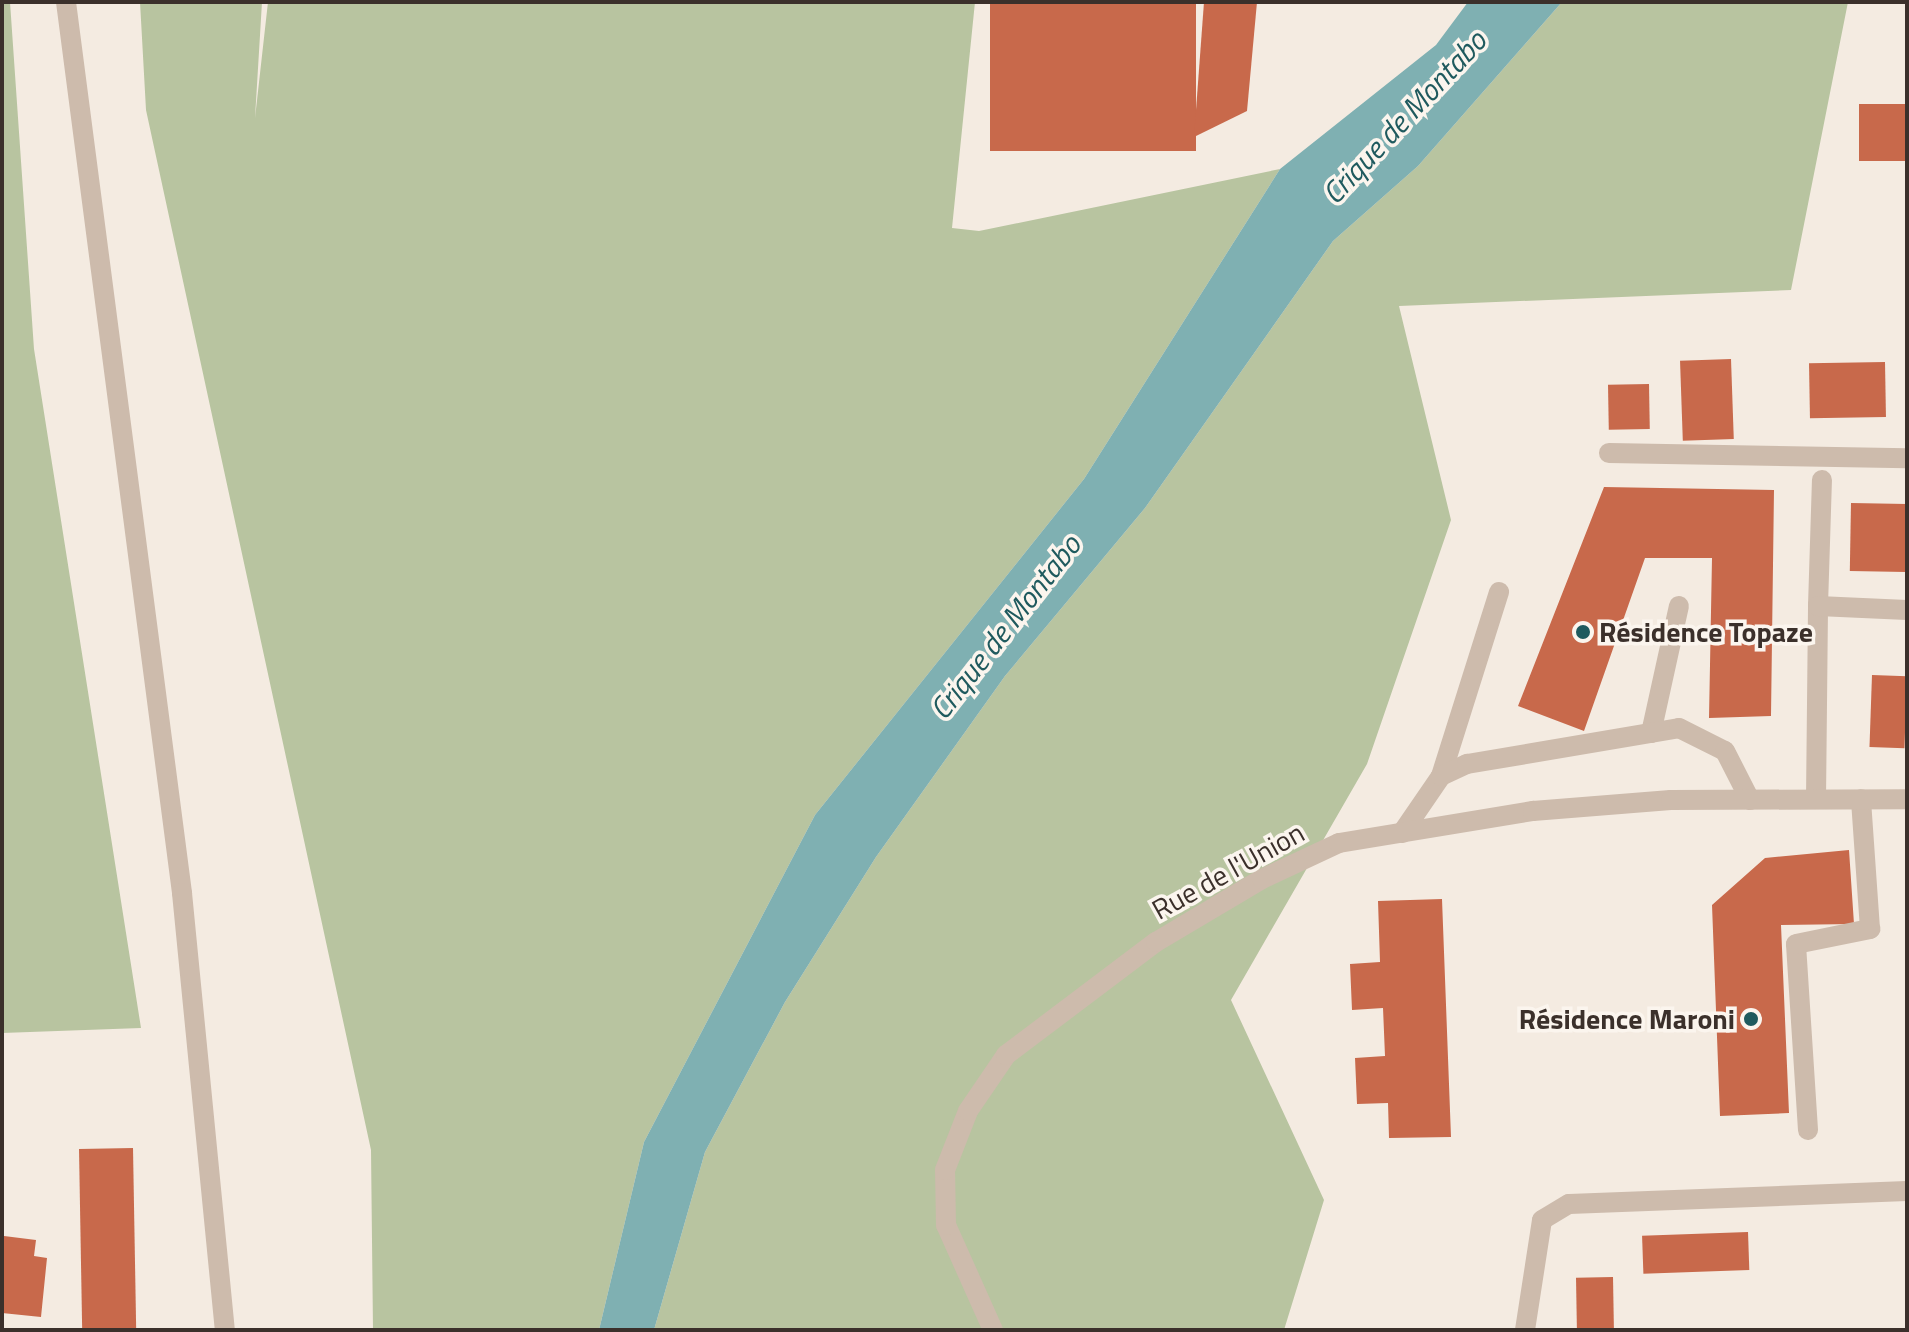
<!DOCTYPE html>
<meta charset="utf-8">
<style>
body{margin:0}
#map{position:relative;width:1909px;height:1332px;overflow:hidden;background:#f4ebe1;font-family:"Titillium Web",sans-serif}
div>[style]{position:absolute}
.green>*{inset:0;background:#b8c4a0}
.water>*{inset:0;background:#7fb0b2}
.building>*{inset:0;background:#c8694b;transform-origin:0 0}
.minor>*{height:20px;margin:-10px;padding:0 10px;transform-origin:10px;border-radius:10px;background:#cdbbac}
.dots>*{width:22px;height:22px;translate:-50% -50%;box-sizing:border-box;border:4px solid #fbf5ee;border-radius:50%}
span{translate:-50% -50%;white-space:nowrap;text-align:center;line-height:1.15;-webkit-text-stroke:7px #fbf5ee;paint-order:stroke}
.poi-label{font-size:28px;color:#3b302b;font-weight:700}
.left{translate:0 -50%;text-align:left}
.right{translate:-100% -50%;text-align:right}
.street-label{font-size:28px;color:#3b302b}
.water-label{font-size:30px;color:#1f5a5e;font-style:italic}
.frame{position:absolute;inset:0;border:4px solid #3b302b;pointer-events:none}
</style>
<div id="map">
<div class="green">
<i style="clip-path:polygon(2px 2px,10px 2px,34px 349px,141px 1028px,2px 1033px)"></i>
<i style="clip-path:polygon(140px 2px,262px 2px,255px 118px,268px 2px,975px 2px,952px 228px,979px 231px,1280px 169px,1084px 479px,815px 815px,644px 1142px,599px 1330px,373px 1330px,371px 1150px,146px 110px)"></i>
<i style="clip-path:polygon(1562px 2px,1848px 2px,1791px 290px,1399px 306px,1451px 520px,1367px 764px,1231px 1000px,1324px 1200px,1284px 1330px,654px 1330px,705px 1152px,785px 1002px,876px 857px,1005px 676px,1145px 508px,1333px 241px,1418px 166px)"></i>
</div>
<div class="water">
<i style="clip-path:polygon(1468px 2px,1562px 2px,1418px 166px,1333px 241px,1145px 508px,1005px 676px,876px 857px,785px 1002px,705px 1152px,654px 1330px,599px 1330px,644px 1142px,815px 815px,1084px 479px,1280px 169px,1436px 45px)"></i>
</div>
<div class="building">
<i style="left:990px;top:2px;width:206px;height:149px"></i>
<i style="clip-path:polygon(1204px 2px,1257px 2px,1247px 111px,1194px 137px)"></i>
<i style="left:1907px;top:104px;width:57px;height:48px;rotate:90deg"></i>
<i style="left:1731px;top:359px;width:80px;height:51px;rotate:88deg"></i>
<i style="left:1885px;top:362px;width:55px;height:76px;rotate:89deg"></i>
<i style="left:1649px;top:384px;width:45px;height:41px;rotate:89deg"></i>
<i style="clip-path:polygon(1604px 487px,1774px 490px,1771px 716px,1709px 718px,1712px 558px,1645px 558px,1584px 731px,1518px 706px)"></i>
<i style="left:1851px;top:503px;width:56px;height:68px;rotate:1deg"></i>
<i style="left:1872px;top:675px;width:35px;height:72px;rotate:2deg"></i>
<i style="clip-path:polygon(1849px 850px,1854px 924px,1781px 925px,1789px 1113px,1720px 1116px,1712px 905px,1765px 858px)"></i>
<i style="clip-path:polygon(1442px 899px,1451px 1137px,1389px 1138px,1388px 1103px,1357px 1104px,1355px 1058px,1385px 1056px,1383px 1008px,1352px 1010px,1350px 964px,1380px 962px,1378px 901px)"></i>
<i style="left:133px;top:1148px;width:182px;height:54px;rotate:89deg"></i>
<i style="left:1748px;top:1232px;width:38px;height:106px;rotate:88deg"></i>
<i style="clip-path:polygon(4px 1236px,36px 1240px,34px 1256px,47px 1258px,41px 1317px,2px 1313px)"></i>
<i style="left:1613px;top:1277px;width:53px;height:37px;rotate:89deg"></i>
</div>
<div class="minor">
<i style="left:66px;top:2px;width:899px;rotate:82.58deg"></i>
<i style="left:182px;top:893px;width:439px;rotate:84.4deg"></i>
<i style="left:1609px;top:453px;width:298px;rotate:1deg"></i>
<i style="left:1818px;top:606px;width:126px;rotate:-88.2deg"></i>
<i style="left:1651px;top:733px;width:130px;rotate:-77.6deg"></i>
<i style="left:1441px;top:776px;width:193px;rotate:-72.5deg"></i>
<i style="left:1816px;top:799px;width:193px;rotate:-89.4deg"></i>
<i style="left:1818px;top:606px;width:89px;rotate:2.6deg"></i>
<i style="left:1402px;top:833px;width:69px;rotate:-55.6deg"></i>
<i style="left:1441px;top:776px;width:29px;rotate:-25deg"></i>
<i style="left:1467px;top:764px;width:215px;rotate:-9.6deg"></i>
<i style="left:1679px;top:728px;width:51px;rotate:26.6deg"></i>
<i style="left:1725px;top:751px;width:55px;rotate:63deg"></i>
<i style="left:1808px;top:1130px;width:186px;rotate:-93.7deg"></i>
<i style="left:1796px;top:944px;width:76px;rotate:-11.5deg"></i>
<i style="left:1870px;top:929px;width:130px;rotate:-94deg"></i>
<i style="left:993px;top:1330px;width:115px;rotate:-114.1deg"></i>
<i style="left:946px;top:1225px;width:55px;rotate:-91deg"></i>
<i style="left:945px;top:1170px;width:63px;rotate:-68.7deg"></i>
<i style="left:968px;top:1111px;width:68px;rotate:-55.8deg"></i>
<i style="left:1006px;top:1055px;width:188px;rotate:-37deg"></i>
<i style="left:1156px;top:942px;width:123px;rotate:-30.7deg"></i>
<i style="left:1262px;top:879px;width:85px;rotate:-25.1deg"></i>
<i style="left:1339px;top:843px;width:197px;rotate:-9.4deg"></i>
<i style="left:1533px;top:811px;width:138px;rotate:-4.6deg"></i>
<i style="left:1671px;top:800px;width:236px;rotate:-0.2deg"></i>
<i style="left:1525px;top:1330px;width:111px;rotate:-81.2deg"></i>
<i style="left:1542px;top:1220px;width:31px;rotate:-31deg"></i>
<i style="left:1569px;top:1204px;width:338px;rotate:-2.2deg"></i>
</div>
<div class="dots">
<i style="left:1583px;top:632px;background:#1f5a5e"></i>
<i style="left:1751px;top:1019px;background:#1f5a5e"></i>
</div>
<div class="poi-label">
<span class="left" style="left:1599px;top:632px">Résidence Topaze</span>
<span class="right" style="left:1735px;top:1019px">Résidence Maroni</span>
</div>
<div class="street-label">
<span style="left:1228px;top:871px;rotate:-29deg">Rue de l'Union</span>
</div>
<div class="water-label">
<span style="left:1404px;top:117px;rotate:-47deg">Crique de Montabo</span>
<span style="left:1005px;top:627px;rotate:-52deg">Crique de Montabo</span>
</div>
<div class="frame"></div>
</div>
